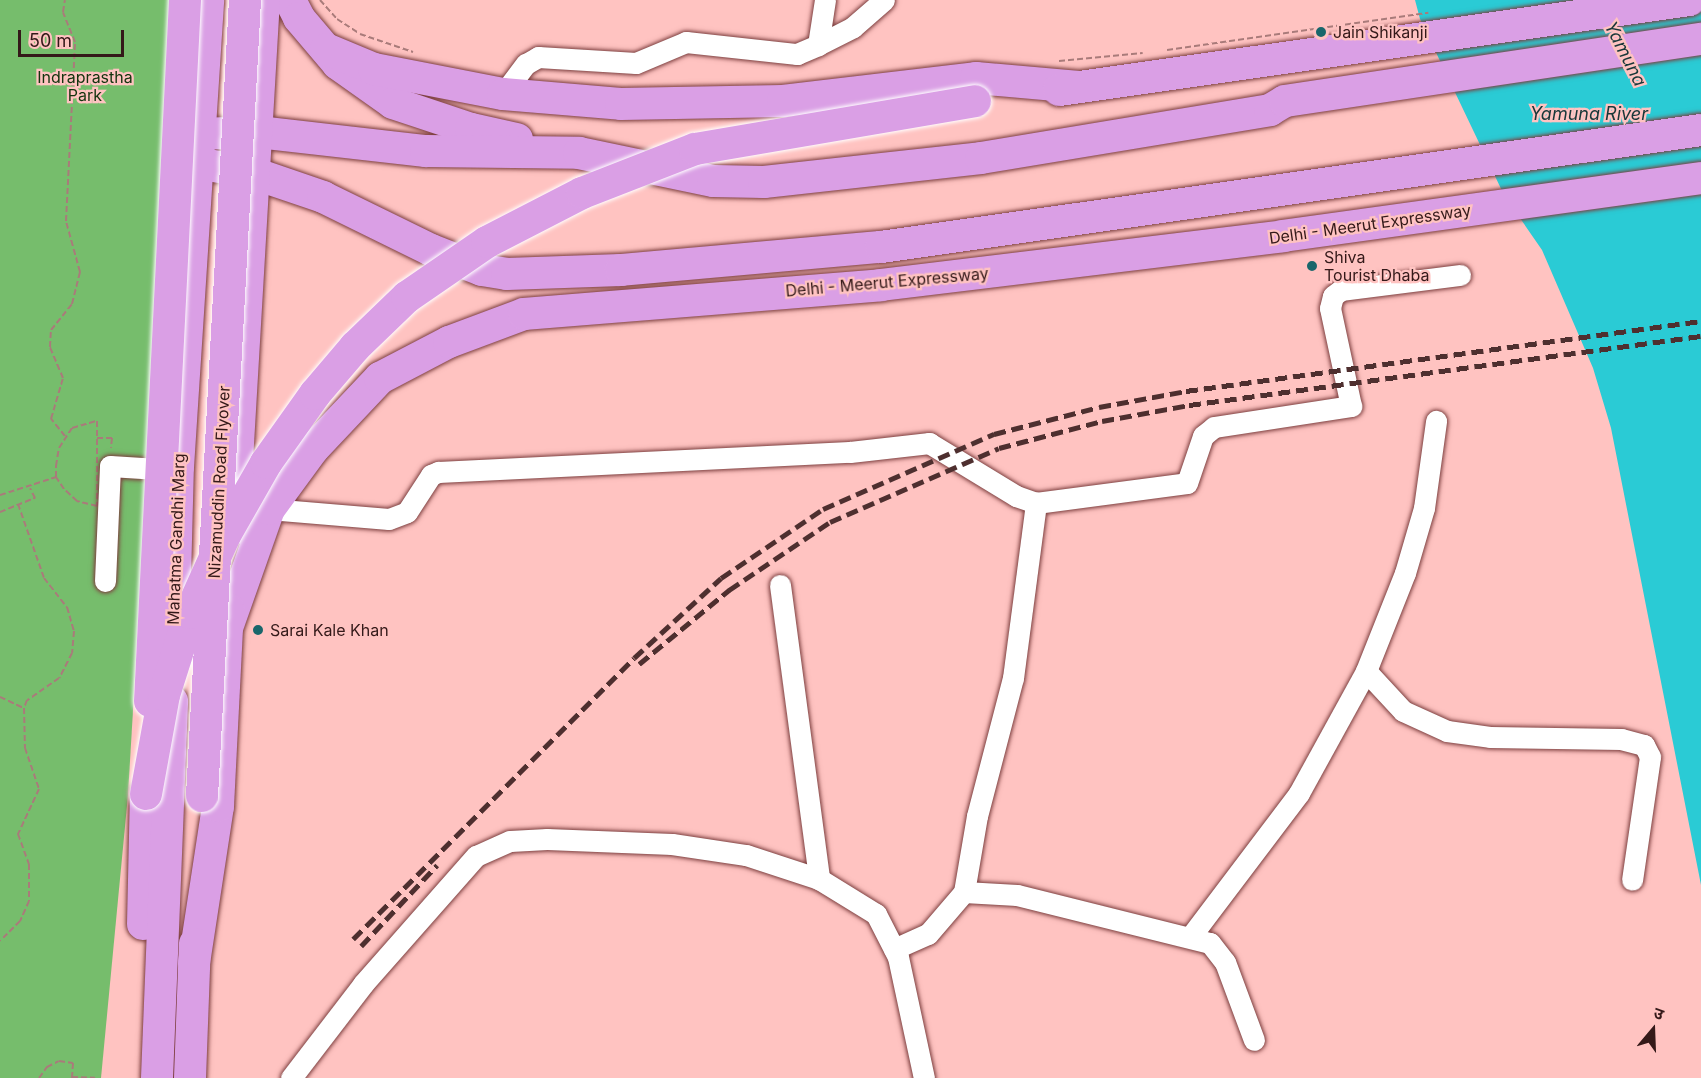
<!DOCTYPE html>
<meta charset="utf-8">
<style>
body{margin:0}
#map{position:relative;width:1701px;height:1078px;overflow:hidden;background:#ffc3c1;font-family:Inter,"Noto Sans Devanagari",sans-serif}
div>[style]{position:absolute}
.green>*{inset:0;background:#76bd6c}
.water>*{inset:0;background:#2acbd5}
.path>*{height:2px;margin-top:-1px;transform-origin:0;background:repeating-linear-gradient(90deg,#a97b7a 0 6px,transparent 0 9px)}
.roads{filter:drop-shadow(0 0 2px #7d3f3f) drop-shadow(0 0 2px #7d3f3f)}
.minor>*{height:21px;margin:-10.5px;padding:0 10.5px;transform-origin:10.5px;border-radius:10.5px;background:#fff}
.highway>*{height:32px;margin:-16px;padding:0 16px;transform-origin:16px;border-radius:16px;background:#da9fe5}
.rail>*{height:4.5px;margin-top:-2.25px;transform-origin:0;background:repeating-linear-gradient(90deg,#4e2f2f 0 12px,transparent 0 18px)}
.bridges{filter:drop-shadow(0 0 2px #fff) drop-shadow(0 0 2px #fff)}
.highway-bridge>*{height:32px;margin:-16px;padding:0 16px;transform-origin:16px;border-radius:16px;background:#da9fe5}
.dots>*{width:16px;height:16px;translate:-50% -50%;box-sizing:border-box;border:3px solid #ffc3c1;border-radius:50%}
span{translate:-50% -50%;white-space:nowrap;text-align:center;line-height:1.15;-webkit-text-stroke:4.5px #ffc3c1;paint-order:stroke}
.poi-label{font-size:16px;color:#341919}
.left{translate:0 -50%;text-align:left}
.park-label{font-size:16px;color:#12330d}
.street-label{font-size:16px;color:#341919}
.water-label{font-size:18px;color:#183739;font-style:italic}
.north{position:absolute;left:1623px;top:1000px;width:60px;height:60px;-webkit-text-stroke:4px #ffc3c1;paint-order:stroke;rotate:19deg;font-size:16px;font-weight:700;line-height:24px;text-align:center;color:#341919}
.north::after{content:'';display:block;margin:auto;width:21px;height:27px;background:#341919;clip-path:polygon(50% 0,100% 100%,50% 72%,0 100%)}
.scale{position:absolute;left:18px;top:30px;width:106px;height:27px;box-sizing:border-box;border:3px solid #341919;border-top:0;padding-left:8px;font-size:18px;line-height:21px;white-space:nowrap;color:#341919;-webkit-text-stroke:4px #ffc3c1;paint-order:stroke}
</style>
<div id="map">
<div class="green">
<i style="clip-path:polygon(0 0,175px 0,128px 795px,101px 1078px,0 1078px)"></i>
</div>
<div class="water">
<i style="clip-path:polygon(1415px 0,1701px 0,1701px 885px,1611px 428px,1593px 368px,1542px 250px,1504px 195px,1420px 19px)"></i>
</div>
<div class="path">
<i style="left:320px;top:0;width:25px;rotate:48deg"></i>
<i style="left:337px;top:19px;width:27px;rotate:33deg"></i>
<i style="left:360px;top:34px;width:56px;rotate:18.8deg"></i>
<i style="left:1167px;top:50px;width:264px;rotate:-8.1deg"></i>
<i style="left:1059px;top:61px;width:84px;rotate:-5.4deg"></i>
<i style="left:97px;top:421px;width:85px;rotate:90deg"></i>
<i style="left:97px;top:506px;width:21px;rotate:-166deg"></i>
<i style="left:77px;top:501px;width:18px;rotate:-137deg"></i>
<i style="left:64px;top:489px;width:14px;rotate:-124deg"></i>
<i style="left:56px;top:477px;width:11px;rotate:-90deg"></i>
<i style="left:56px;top:466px;width:18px;rotate:-81deg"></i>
<i style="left:59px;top:448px;width:24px;rotate:-57deg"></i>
<i style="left:72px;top:428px;width:26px;rotate:-16deg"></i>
<i style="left:65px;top:436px;width:22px;rotate:-129deg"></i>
<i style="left:51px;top:419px;width:43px;rotate:-73.7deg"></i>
<i style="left:63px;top:378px;width:34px;rotate:-113deg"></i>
<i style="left:50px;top:347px;width:17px;rotate:-87deg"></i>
<i style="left:51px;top:330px;width:33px;rotate:-51deg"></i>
<i style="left:72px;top:304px;width:33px;rotate:-76deg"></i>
<i style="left:80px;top:272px;width:53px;rotate:-105.4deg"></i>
<i style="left:66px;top:221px;width:179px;rotate:-87.1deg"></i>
<i style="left:75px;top:42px;width:32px;rotate:-112deg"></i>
<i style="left:63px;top:12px;width:12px;rotate:-81deg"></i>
<i style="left:97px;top:438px;width:15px"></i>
<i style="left:112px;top:438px;width:10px;rotate:96deg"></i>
<i style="left:0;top:495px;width:59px;rotate:-17.8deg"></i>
<i style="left:18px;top:504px;width:78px;rotate:70.6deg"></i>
<i style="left:44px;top:578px;width:37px;rotate:52deg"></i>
<i style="left:67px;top:607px;width:25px;rotate:74deg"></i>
<i style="left:74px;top:631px;width:22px;rotate:95deg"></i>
<i style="left:72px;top:653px;width:28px;rotate:117deg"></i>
<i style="left:59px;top:678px;width:39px;rotate:145deg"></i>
<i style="left:27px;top:700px;width:9px;rotate:111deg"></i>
<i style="left:0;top:512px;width:38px;rotate:-22deg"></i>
<i style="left:35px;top:498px;width:11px;rotate:-117deg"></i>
<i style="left:0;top:697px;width:26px;rotate:25deg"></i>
<i style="left:24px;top:708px;width:40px;rotate:88.6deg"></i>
<i style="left:25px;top:748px;width:43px;rotate:71.1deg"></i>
<i style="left:39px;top:789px;width:50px;rotate:115deg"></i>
<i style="left:18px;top:834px;width:32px;rotate:70deg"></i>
<i style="left:29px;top:864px;width:37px;rotate:90deg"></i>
<i style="left:29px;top:901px;width:22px;rotate:114deg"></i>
<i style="left:20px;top:921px;width:28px;rotate:135deg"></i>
<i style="left:72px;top:1077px;width:23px;rotate:2deg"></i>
<i style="left:39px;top:1078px;width:14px;rotate:-54deg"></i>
<i style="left:47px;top:1067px;width:13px;rotate:-27deg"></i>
<i style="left:59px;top:1061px;width:14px;rotate:8deg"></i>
<i style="left:73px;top:1063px;width:15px;rotate:94deg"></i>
</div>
<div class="roads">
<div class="minor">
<i style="left:818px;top:45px;width:39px;rotate:-27deg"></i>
<i style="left:853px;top:27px;width:41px;rotate:-41.1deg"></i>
<i style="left:503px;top:94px;width:38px;rotate:-53deg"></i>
<i style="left:526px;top:64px;width:14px;rotate:-30deg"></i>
<i style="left:538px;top:57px;width:98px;rotate:3.5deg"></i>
<i style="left:636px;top:63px;width:54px;rotate:-22.8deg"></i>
<i style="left:686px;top:42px;width:112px;rotate:6.2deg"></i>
<i style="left:797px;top:54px;width:23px;rotate:-23deg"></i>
<i style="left:818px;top:45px;width:46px;rotate:-81.2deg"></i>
<i style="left:269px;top:509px;width:120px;rotate:4.8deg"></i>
<i style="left:389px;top:519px;width:19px;rotate:-21deg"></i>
<i style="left:407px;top:512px;width:44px;rotate:-57deg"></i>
<i style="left:431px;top:475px;width:8px;rotate:-23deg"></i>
<i style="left:438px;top:472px;width:412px;rotate:-2.8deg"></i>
<i style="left:850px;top:452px;width:80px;rotate:-6.5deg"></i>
<i style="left:929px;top:443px;width:102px;rotate:31.3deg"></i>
<i style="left:1016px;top:496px;width:21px;rotate:19deg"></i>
<i style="left:1036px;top:503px;width:152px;rotate:-7.5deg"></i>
<i style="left:1187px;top:483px;width:50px;rotate:-71.2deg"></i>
<i style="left:1203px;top:436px;width:14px;rotate:-39deg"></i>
<i style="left:1214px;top:427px;width:139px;rotate:-8.7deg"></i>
<i style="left:1351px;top:406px;width:100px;rotate:-102.1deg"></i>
<i style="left:1330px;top:308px;width:12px;rotate:-76deg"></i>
<i style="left:1333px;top:296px;width:10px;rotate:-37deg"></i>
<i style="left:1341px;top:290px;width:120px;rotate:-7.2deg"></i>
<i style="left:105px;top:581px;width:115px;rotate:-87.5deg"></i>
<i style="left:110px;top:466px;width:64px;rotate:3.6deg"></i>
<i style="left:780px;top:585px;width:297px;rotate:82.4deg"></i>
<i style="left:1366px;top:671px;width:54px;rotate:47.2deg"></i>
<i style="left:1403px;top:711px;width:48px;rotate:24.4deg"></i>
<i style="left:1447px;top:731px;width:43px;rotate:7.9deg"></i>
<i style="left:1490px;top:737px;width:131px;rotate:0.9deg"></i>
<i style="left:1621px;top:739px;width:24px;rotate:15deg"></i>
<i style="left:1644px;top:745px;width:13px;rotate:63deg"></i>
<i style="left:1650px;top:757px;width:124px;rotate:98.3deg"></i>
<i style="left:964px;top:892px;width:53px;rotate:3.2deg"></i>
<i style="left:1017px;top:895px;width:199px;rotate:14deg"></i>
<i style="left:1210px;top:943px;width:24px;rotate:52deg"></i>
<i style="left:1225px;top:962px;width:83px;rotate:69.6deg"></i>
<i style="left:1191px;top:936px;width:179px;rotate:-52.9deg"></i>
<i style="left:1299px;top:793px;width:139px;rotate:-61.2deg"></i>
<i style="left:1366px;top:671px;width:105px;rotate:-68.3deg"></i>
<i style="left:1405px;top:573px;width:68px;rotate:-73.7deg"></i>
<i style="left:1424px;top:508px;width:88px;rotate:-82.1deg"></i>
<i style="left:894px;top:949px;width:37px;rotate:-24deg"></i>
<i style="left:928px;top:934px;width:55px;rotate:-49.4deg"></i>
<i style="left:964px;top:892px;width:77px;rotate:-80.3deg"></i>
<i style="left:977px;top:816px;width:143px;rotate:-75.4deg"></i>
<i style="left:1013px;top:678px;width:177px;rotate:-82.5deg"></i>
<i style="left:291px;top:1078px;width:118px;rotate:-52.5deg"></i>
<i style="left:363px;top:984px;width:171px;rotate:-48.6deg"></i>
<i style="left:476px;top:856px;width:37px;rotate:-24deg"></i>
<i style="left:510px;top:841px;width:37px;rotate:-3deg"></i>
<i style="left:547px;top:839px;width:125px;rotate:2.3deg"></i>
<i style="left:672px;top:844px;width:75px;rotate:8.5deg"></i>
<i style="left:746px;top:855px;width:77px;rotate:18.2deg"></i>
<i style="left:819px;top:879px;width:67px;rotate:31.6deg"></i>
<i style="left:876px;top:914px;width:48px;rotate:62.9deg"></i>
<i style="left:898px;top:957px;width:124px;rotate:77.9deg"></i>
</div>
<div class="highway">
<i style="left:290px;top:0;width:20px;rotate:63deg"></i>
<i style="left:299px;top:18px;width:60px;rotate:49.7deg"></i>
<i style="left:338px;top:64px;width:67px;rotate:35.3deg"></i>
<i style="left:393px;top:103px;width:82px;rotate:18.4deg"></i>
<i style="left:471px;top:129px;width:47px;rotate:12.3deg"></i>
<i style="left:326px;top:49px;width:52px;rotate:22.6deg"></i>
<i style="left:374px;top:69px;width:131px;rotate:11deg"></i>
<i style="left:503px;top:94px;width:118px;rotate:4.8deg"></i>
<i style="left:621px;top:104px;width:162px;rotate:-1.1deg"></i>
<i style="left:783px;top:101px;width:194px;rotate:-6.8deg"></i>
<i style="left:976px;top:78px;width:103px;rotate:5deg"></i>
<i style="left:1059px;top:90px;width:637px;rotate:-8.12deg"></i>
<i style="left:199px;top:134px;width:59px;rotate:-1.9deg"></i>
<i style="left:258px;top:132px;width:169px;rotate:6.5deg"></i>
<i style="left:426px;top:151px;width:153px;rotate:0.7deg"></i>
<i style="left:579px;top:153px;width:137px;rotate:11.8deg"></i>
<i style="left:713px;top:181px;width:51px;rotate:1.1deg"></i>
<i style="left:764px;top:182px;width:218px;rotate:-6.3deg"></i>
<i style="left:981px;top:158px;width:293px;rotate:-9.4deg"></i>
<i style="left:1270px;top:110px;width:17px;rotate:-31deg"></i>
<i style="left:1285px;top:101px;width:421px;rotate:-8.5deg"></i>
<i style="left:197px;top:163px;width:57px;rotate:10.1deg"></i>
<i style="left:253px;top:173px;width:74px;rotate:18.9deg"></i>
<i style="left:323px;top:197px;width:120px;rotate:26.1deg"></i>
<i style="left:431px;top:250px;width:55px;rotate:21.4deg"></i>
<i style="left:482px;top:270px;width:25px;rotate:9deg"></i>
<i style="left:507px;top:274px;width:114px;rotate:-2deg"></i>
<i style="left:621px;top:270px;width:261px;rotate:-5.1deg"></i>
<i style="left:881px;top:247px;width:828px;rotate:-8.12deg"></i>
<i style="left:233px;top:529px;width:530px;rotate:-86.65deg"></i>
<i style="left:227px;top:628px;width:126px;rotate:-70.6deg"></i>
<i style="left:269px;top:509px;width:74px;rotate:-53.7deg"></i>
<i style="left:313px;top:449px;width:98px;rotate:-46.7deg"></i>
<i style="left:380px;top:378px;width:78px;rotate:-27.6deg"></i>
<i style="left:449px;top:342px;width:80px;rotate:-20.5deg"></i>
<i style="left:524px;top:314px;width:358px;rotate:-4.6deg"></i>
<i style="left:881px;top:285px;width:405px;rotate:-6.9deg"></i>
<i style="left:1283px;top:236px;width:422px;rotate:-7.9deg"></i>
<i style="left:173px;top:654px;width:187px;rotate:-88.5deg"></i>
<i style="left:178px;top:467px;width:468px;rotate:-86.3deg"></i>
<i style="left:143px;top:924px;width:130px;rotate:-88.7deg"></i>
<i style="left:194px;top:963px;width:159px;rotate:-81.3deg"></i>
<i style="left:218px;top:806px;width:197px;rotate:-87.1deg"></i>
<i style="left:157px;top:1078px;width:377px;rotate:-87.7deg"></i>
<i style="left:190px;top:1078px;width:134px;rotate:-87.9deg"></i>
</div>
</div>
<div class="rail">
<i style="left:639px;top:664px;width:117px;rotate:-39.4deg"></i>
<i style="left:729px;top:590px;width:122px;rotate:-34deg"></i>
<i style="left:830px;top:522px;width:184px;rotate:-23.6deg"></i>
<i style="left:999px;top:448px;width:106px;rotate:-14.7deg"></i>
<i style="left:1102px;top:421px;width:88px;rotate:-10.4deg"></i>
<i style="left:1189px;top:405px;width:517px;rotate:-7.68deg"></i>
<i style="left:353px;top:939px;width:397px;rotate:-45deg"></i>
<i style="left:634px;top:658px;width:118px;rotate:-42.6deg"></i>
<i style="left:721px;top:578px;width:123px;rotate:-34.1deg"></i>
<i style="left:823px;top:509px;width:187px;rotate:-23.7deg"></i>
<i style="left:994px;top:434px;width:108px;rotate:-14.4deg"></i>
<i style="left:1099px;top:407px;width:88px;rotate:-10.4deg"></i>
<i style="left:1186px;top:391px;width:520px;rotate:-7.74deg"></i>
<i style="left:361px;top:946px;width:111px;rotate:-46.8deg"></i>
</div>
<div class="bridges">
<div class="highway-bridge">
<i style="left:150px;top:701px;width:702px;rotate:-87.14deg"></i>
<i style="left:146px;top:794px;width:101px;rotate:-79.7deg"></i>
<i style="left:164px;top:695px;width:86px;rotate:-72.4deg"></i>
<i style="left:190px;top:613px;width:85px;rotate:-65.8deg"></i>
<i style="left:225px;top:535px;width:83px;rotate:-60.3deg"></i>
<i style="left:266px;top:463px;width:85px;rotate:-54.6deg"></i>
<i style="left:315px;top:394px;width:62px;rotate:-49.6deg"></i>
<i style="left:355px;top:347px;width:72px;rotate:-43.9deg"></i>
<i style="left:407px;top:297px;width:97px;rotate:-34.5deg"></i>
<i style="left:487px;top:242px;width:107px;rotate:-27.3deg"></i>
<i style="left:582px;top:193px;width:121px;rotate:-21.3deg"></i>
<i style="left:695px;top:149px;width:284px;rotate:-9.7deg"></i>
<i style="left:202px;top:796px;width:797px;rotate:-86.91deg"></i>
</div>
</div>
<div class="dots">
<i style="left:1321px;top:32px;background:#19666b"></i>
<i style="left:1312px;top:266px;background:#19666b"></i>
<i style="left:258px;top:630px;background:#19666b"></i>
</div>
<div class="poi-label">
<span class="left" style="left:1333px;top:32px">Jain Shikanji</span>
<span class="left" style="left:1324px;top:266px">Shiva<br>Tourist Dhaba</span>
<span class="left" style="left:270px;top:630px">Sarai Kale Khan</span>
</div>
<div class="park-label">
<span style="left:85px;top:86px">Indraprastha<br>Park</span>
</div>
<div class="street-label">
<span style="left:1370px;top:224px;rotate:-8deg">Delhi - Meerut Expressway</span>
<span style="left:887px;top:282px;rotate:-5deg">Delhi - Meerut Expressway</span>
<span style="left:219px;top:482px;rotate:-87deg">Nizamuddin Road Flyover</span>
<span style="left:176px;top:539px;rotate:-88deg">Mahatma Gandhi Marg</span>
</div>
<div class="water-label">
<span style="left:1625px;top:54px;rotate:63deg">Yamuna</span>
<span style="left:1589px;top:114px">Yamuna River</span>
</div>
<div class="north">उ</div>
<div class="scale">50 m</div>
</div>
